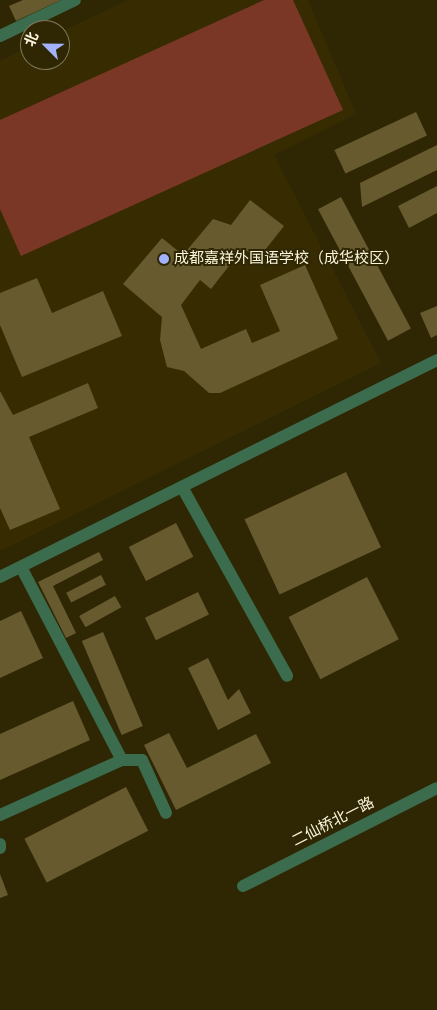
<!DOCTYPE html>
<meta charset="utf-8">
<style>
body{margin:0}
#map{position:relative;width:437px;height:1010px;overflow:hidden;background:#2f2704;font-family:"Times New Roman","Noto Sans SC",serif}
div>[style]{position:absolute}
.built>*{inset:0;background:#372c01}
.green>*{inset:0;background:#7b3726}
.building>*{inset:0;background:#665a2e;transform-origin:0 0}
.minor>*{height:12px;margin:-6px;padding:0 6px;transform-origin:6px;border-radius:6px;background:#3c6c4e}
.dots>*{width:14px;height:14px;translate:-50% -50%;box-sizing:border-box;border:2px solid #2f2704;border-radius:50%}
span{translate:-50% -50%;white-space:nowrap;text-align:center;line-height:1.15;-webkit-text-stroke:4px #2f2704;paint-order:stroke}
.poi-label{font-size:15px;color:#fbf5dc}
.left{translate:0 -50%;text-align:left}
.street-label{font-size:15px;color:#fbf5dc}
.north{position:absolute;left:20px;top:20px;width:50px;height:50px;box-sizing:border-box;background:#2f2704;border:1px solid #81795a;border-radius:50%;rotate:293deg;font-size:14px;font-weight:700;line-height:20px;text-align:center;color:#fbf5dc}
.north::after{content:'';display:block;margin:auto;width:18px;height:22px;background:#a3b2fd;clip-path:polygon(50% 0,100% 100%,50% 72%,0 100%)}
</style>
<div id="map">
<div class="built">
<i style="clip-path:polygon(128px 0,308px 0,356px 114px,274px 155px,381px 363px,0 551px,0 61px,30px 46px,30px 60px,60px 60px,60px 32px)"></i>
</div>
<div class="green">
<i style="clip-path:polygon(264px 0,293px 0,343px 110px,21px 256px,0 209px,0 120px)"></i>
</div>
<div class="building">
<i style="clip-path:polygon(23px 0,61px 0,16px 21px,9px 6px)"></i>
<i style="left:416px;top:112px;width:26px;height:90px;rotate:65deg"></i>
<i style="clip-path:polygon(437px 145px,437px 170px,362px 207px,360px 183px)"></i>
<i style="clip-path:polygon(437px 186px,437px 213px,409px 228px,398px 206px)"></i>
<i style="left:341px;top:197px;width:149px;height:26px;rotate:62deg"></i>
<i style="clip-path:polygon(250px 200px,284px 226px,258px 259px,243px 248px,211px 289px,200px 280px,181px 305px,201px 349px,246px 329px,252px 343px,280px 331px,260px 285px,305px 265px,338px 339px,220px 393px,209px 393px,184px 371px,167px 367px,160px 340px,162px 317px,123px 284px,162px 238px,183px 255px,213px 219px,231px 225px)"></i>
<i style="clip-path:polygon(37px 278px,52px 313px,103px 291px,122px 336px,22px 377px,0 325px,0 293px)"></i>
<i style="clip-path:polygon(437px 306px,437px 335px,431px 338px,420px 313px)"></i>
<i style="clip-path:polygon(88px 383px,98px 408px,29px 437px,60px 509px,10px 530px,0 508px,0 391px,13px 415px)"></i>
<i style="left:346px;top:472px;width:83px;height:112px;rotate:65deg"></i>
<i style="left:176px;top:523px;width:38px;height:53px;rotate:63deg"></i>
<i style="clip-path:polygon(99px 552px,103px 560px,53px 586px,76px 633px,66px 638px,38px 582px)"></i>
<i style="left:101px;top:575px;width:11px;height:39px;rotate:63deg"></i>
<i style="left:367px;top:577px;width:70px;height:88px;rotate:63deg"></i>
<i style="left:198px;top:592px;width:25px;height:59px;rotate:64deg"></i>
<i style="left:115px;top:596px;width:13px;height:41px;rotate:61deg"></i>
<i style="clip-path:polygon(21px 611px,43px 658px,0 678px,0 621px)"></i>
<i style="left:103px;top:632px;width:102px;height:23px;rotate:67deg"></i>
<i style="clip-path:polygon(208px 658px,228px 700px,239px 689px,251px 713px,218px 730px,188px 668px)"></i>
<i style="clip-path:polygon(73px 701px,90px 740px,0 780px,0 734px)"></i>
<i style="clip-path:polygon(169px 733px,187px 768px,256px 734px,271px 763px,176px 810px,144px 745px)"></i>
<i style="left:126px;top:787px;width:49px;height:114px;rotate:63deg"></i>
<i style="clip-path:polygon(0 874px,8px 895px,0 898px)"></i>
</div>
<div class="minor">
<i style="left:0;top:36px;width:83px;rotate:-25.6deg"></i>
<i style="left:182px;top:487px;width:216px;rotate:60.9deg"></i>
<i style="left:21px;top:567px;width:218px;rotate:62.4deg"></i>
<i style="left:122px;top:760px;width:20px"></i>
<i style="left:142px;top:760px;width:58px;rotate:65.6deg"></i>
<i style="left:0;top:577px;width:488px;rotate:-26.4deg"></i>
<i style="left:0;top:815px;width:134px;rotate:-24.3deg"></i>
<i style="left:0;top:844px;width:4px;rotate:90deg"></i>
<i style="left:243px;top:886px;width:217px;rotate:-26.8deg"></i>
</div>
<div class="dots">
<i style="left:164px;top:259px;background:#a3b2fd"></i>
</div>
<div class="poi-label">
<span class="left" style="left:174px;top:259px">成都嘉祥外国语学校（成华校区）</span>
</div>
<div class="street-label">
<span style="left:333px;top:822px;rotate:-27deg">二仙桥北一路</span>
</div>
<div class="north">北</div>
</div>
